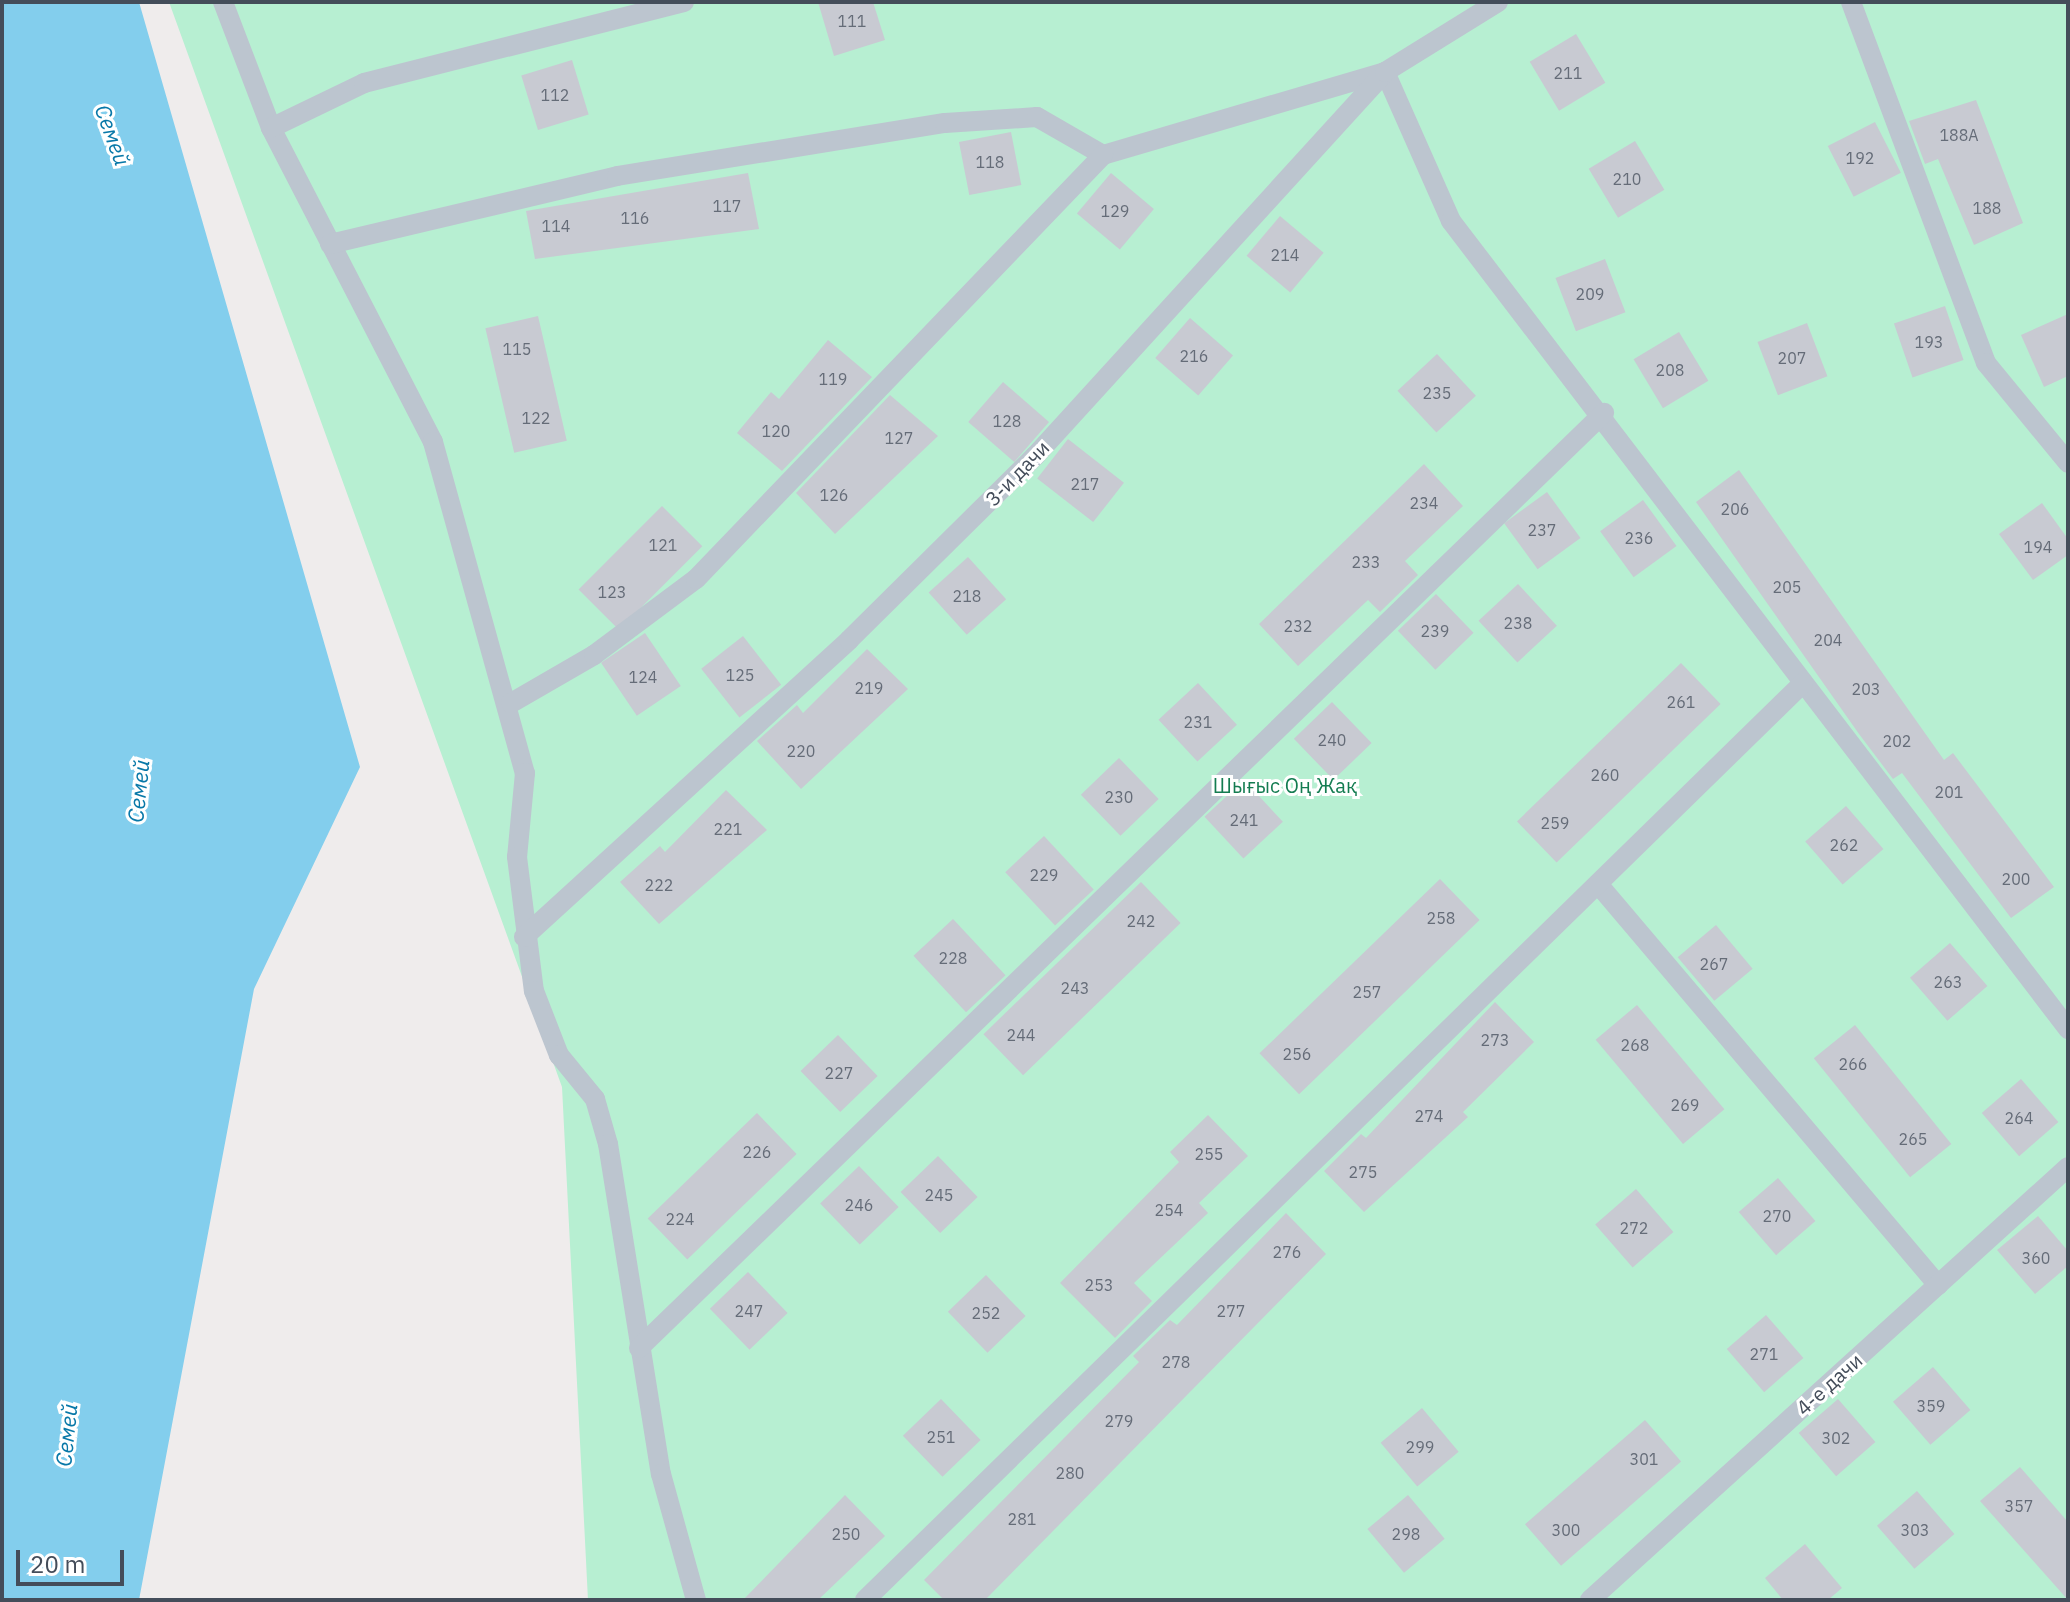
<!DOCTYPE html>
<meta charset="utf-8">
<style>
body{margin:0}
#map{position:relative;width:2070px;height:1602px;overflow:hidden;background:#efecec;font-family:"IBM Plex Sans",sans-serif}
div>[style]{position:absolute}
.green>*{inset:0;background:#b7efd2}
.water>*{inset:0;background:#83ceed}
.building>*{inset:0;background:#c8cad2;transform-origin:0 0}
.service>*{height:20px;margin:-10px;padding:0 10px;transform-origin:10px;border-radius:10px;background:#bcc5cf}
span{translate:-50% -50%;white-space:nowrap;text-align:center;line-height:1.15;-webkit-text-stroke:6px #fff;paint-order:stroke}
.number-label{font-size:16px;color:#656c78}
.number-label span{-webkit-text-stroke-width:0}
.street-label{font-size:20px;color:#444d5a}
.park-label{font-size:20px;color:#147c51}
.water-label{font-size:22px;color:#0878a8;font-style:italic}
.frame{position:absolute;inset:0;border:4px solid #444d5a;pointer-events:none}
.scale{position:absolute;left:16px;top:1550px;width:108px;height:36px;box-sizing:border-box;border:4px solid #444d5a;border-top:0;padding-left:10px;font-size:24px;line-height:28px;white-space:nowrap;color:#444d5a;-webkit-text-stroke:6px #fff;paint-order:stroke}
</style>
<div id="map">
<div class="green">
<i style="clip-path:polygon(169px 2px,2068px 2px,2068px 1600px,588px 1600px,562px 1087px)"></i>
</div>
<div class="water">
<i style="clip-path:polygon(2px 2px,139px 2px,360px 767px,254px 989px,139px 1600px,2px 1600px)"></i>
</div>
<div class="building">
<i style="clip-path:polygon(818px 2px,873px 2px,885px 40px,834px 56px)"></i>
<i style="left:1576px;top:34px;width:57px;height:54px;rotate:59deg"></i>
<i style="left:572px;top:60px;width:57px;height:53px;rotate:73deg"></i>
<i style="clip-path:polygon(1976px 100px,2023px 223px,1974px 245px,1938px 159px,1925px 164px,1909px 121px)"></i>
<i style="left:1875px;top:122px;width:57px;height:53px;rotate:63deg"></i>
<i style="left:1011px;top:132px;width:54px;height:53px;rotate:79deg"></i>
<i style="left:1635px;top:141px;width:57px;height:54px;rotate:59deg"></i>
<i style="clip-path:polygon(748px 173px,759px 229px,535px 259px,526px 211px)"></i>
<i style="left:1111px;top:173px;width:56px;height:53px;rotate:40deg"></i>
<i style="left:1280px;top:216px;width:57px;height:52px;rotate:40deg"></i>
<i style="left:1605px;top:259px;width:57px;height:53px;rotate:69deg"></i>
<i style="left:1945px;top:306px;width:57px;height:54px;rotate:71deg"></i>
<i style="clip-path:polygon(2068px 314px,2068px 376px,2044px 387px,2021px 335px)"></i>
<i style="left:538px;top:316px;width:128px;height:54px;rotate:77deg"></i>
<i style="left:1190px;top:318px;width:57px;height:53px;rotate:41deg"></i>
<i style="left:1807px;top:323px;width:57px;height:53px;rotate:69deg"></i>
<i style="left:1679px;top:332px;width:57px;height:53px;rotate:59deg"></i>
<i style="clip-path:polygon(828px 340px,872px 377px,782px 471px,737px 433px,771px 392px,779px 399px)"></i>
<i style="left:1437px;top:354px;width:57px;height:54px;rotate:47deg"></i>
<i style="left:1003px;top:382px;width:61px;height:53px;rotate:41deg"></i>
<i style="clip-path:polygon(890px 395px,938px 436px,835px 534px,796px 493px)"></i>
<i style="left:1068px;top:439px;width:71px;height:50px;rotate:38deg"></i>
<i style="clip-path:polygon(1424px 464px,1463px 506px,1405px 561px,1418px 575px,1380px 612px,1368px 600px,1298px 666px,1259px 624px)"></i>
<i style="clip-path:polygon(1739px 470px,1944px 760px,1953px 753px,2054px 887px,2011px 918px,1902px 773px,1893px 779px,1859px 734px,1696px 502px)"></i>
<i style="left:1547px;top:492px;width:57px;height:53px;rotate:54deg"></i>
<i style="left:1643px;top:500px;width:57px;height:53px;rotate:54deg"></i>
<i style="clip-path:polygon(2042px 503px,2068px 539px,2068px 555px,2033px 580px,1999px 534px)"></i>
<i style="left:662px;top:506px;width:57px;height:118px;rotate:45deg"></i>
<i style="left:968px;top:557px;width:57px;height:53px;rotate:48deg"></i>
<i style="left:1518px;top:584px;width:57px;height:54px;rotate:47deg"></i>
<i style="left:1436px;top:594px;width:54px;height:53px;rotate:46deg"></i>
<i style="left:645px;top:633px;width:64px;height:53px;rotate:56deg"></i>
<i style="left:743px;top:636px;width:62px;height:53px;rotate:52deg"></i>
<i style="clip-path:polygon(867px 649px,908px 689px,801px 789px,757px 741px,797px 705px,803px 713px)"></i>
<i style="left:1681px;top:663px;width:57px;height:228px;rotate:46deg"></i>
<i style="left:1198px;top:683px;width:57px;height:54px;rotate:47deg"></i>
<i style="left:1332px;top:702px;width:57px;height:53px;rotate:46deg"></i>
<i style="left:1119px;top:758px;width:57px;height:53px;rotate:46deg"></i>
<i style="left:1244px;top:780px;width:57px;height:54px;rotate:47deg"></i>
<i style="clip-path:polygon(726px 790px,767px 830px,659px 924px,620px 882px,660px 846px,665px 852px)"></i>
<i style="left:1846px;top:806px;width:57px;height:54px;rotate:49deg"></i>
<i style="left:1044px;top:836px;width:73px;height:53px;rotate:47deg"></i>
<i style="left:1440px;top:879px;width:57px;height:251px;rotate:46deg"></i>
<i style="left:1141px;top:882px;width:57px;height:219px;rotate:46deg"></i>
<i style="left:953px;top:919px;width:77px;height:54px;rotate:47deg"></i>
<i style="left:1716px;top:925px;width:57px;height:50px;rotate:50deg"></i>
<i style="left:1950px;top:943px;width:57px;height:53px;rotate:49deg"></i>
<i style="clip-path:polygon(1495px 1002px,1534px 1042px,1463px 1112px,1468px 1117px,1364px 1212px,1324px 1171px,1361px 1134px,1366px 1138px)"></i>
<i style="left:1637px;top:1005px;width:136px;height:54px;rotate:50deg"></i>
<i style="left:1855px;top:1025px;width:153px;height:53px;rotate:51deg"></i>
<i style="left:838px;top:1035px;width:57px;height:52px;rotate:46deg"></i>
<i style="left:2021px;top:1079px;width:57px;height:52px;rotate:49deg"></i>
<i style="left:757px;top:1113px;width:57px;height:152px;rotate:46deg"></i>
<i style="clip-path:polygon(1208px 1115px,1248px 1156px,1199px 1203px,1208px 1213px,1134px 1283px,1152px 1301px,1115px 1338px,1060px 1283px,1179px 1162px,1170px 1152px)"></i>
<i style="left:938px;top:1156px;width:57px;height:52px;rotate:46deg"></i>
<i style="left:859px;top:1166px;width:57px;height:54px;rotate:46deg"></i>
<i style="left:1778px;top:1178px;width:57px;height:52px;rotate:49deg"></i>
<i style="left:1636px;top:1189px;width:57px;height:54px;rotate:49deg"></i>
<i style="clip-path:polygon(1286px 1213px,1326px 1254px,985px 1600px,944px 1600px,924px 1580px,1139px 1362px,1133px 1356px,1170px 1320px,1177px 1325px)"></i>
<i style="clip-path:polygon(2038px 1216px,2068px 1251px,2068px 1266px,2035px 1294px,1997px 1250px)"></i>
<i style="left:748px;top:1272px;width:57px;height:53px;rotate:46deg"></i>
<i style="left:986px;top:1275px;width:57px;height:53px;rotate:46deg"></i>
<i style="left:1766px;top:1315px;width:57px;height:52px;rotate:49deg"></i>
<i style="left:1933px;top:1367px;width:57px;height:53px;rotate:49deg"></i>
<i style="left:941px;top:1399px;width:57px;height:53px;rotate:46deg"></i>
<i style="left:1838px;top:1399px;width:57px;height:52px;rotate:49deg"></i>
<i style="left:1422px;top:1408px;width:57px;height:54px;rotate:50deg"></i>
<i style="left:1645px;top:1420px;width:55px;height:159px;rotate:49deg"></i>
<i style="clip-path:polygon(2020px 1467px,2068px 1522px,2068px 1600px,1980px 1501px)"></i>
<i style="left:1917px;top:1491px;width:57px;height:53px;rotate:49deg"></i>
<i style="clip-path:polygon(845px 1495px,885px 1536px,818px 1600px,743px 1600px)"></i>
<i style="left:1408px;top:1495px;width:57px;height:53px;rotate:50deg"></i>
<i style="clip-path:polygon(1805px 1544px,1842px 1588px,1828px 1600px,1783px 1600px,1765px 1578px)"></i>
</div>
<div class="service">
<i style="left:223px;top:2px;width:135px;rotate:69.1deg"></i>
<i style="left:271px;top:128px;width:353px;rotate:62.7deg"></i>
<i style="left:433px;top:442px;width:344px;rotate:74.5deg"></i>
<i style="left:525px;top:773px;width:84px;rotate:95.4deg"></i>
<i style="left:517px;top:857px;width:135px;rotate:82.8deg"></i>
<i style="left:534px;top:991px;width:69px;rotate:68.7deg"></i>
<i style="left:559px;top:1055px;width:57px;rotate:50.7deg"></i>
<i style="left:595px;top:1099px;width:47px;rotate:73.9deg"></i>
<i style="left:608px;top:1144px;width:334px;rotate:80.9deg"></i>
<i style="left:661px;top:1474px;width:131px;rotate:74.5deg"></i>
<i style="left:1851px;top:2px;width:385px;rotate:69.5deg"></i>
<i style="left:1986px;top:363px;width:129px;rotate:50.6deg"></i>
<i style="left:271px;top:128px;width:103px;rotate:-25.8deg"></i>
<i style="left:364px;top:83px;width:330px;rotate:-14.2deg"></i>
<i style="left:330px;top:244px;width:295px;rotate:-13.3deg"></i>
<i style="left:617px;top:176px;width:332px;rotate:-9.2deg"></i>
<i style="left:945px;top:123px;width:92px;rotate:-3.7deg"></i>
<i style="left:1037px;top:117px;width:76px;rotate:29.9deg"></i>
<i style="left:1103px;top:155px;width:294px;rotate:-16.4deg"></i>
<i style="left:1385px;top:72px;width:163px;rotate:66.1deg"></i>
<i style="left:1451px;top:221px;width:1017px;rotate:52.63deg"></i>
<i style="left:511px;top:703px;width:96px;rotate:-30deg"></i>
<i style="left:594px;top:655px;width:127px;rotate:-36.7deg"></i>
<i style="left:696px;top:579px;width:588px;rotate:-46.17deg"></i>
<i style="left:1598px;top:884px;width:526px;rotate:49.71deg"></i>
<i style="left:524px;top:937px;width:440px;rotate:-42.4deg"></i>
<i style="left:849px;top:640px;width:262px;rotate:-44.7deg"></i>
<i style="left:1035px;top:456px;width:520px;rotate:-47.65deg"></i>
<i style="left:1385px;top:72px;width:133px;rotate:-31.8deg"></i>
<i style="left:639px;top:1348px;width:1344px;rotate:-44.1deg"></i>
<i style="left:865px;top:1600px;width:1312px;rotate:-44.35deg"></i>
<i style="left:1590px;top:1600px;width:645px;rotate:-42.17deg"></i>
</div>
<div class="number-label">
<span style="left:852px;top:21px">111</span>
<span style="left:1568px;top:73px">211</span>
<span style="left:555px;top:95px">112</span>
<span style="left:1959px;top:135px">188А</span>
<span style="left:1860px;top:158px">192</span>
<span style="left:990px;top:162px">118</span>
<span style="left:1627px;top:179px">210</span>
<span style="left:727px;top:206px">117</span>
<span style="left:1987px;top:208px">188</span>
<span style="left:1115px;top:211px">129</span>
<span style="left:635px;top:218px">116</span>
<span style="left:556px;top:226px">114</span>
<span style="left:1285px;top:255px">214</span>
<span style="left:1590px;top:294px">209</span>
<span style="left:1929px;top:342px">193</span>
<span style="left:517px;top:349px">115</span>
<span style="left:1194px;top:356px">216</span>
<span style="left:1792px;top:358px">207</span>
<span style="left:1670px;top:370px">208</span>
<span style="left:833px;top:379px">119</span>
<span style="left:1437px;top:393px">235</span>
<span style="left:536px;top:418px">122</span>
<span style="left:1007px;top:421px">128</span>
<span style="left:776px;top:431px">120</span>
<span style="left:899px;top:438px">127</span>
<span style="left:1085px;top:484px">217</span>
<span style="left:834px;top:495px">126</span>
<span style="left:1424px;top:503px">234</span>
<span style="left:1735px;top:509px">206</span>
<span style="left:1542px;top:530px">237</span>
<span style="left:1639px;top:538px">236</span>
<span style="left:663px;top:545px">121</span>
<span style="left:2038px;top:547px">194</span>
<span style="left:1366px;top:562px">233</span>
<span style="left:1787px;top:587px">205</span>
<span style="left:612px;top:592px">123</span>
<span style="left:967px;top:596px">218</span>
<span style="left:1518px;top:623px">238</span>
<span style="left:1298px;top:626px">232</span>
<span style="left:1435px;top:631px">239</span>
<span style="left:1828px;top:640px">204</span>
<span style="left:740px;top:675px">125</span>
<span style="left:643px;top:677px">124</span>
<span style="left:869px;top:688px">219</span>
<span style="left:1866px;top:689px">203</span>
<span style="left:1681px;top:702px">261</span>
<span style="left:1198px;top:722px">231</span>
<span style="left:1332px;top:740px">240</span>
<span style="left:1897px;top:741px">202</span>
<span style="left:801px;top:751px">220</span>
<span style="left:1605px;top:775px">260</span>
<span style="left:1949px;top:792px">201</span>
<span style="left:1119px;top:797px">230</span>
<span style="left:1244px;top:820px">241</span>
<span style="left:1555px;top:823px">259</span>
<span style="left:728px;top:829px">221</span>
<span style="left:1844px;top:845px">262</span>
<span style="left:1044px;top:875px">229</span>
<span style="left:2016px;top:879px">200</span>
<span style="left:659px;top:885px">222</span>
<span style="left:1441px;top:918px">258</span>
<span style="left:1141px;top:921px">242</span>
<span style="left:953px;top:958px">228</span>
<span style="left:1714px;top:964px">267</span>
<span style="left:1948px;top:982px">263</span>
<span style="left:1075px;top:988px">243</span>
<span style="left:1367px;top:992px">257</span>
<span style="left:1021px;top:1035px">244</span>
<span style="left:1495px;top:1040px">273</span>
<span style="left:1635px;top:1045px">268</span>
<span style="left:1297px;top:1054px">256</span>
<span style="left:1853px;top:1064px">266</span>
<span style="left:839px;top:1073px">227</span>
<span style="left:1685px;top:1105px">269</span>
<span style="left:1429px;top:1116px">274</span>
<span style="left:2019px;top:1118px">264</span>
<span style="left:1913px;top:1139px">265</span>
<span style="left:757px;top:1152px">226</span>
<span style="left:1209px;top:1154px">255</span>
<span style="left:1363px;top:1172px">275</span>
<span style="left:939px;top:1195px">245</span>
<span style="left:859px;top:1205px">246</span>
<span style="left:1169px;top:1210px">254</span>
<span style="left:1777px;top:1216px">270</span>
<span style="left:680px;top:1219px">224</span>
<span style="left:1634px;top:1228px">272</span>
<span style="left:1287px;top:1252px">276</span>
<span style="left:2036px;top:1258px">360</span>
<span style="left:1099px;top:1285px">253</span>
<span style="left:749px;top:1311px">247</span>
<span style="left:1231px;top:1311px">277</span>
<span style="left:986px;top:1313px">252</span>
<span style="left:1764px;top:1354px">271</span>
<span style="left:1176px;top:1362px">278</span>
<span style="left:1931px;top:1406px">359</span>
<span style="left:1119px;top:1421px">279</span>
<span style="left:941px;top:1437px">251</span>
<span style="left:1836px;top:1438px">302</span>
<span style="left:1420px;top:1447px">299</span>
<span style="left:1644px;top:1459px">301</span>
<span style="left:1070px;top:1473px">280</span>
<span style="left:2019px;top:1506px">357</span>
<span style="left:1022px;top:1519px">281</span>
<span style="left:1566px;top:1530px">300</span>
<span style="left:1915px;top:1530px">303</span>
<span style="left:846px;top:1534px">250</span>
<span style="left:1406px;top:1534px">298</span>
</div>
<div class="street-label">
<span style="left:1017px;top:473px;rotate:-46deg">3-и дачи</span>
<span style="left:1829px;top:1384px;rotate:-42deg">4-е дачи</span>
</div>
<div class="park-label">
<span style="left:1285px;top:785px">Шығыс Оң Жақ</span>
</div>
<div class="water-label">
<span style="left:113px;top:135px;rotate:70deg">Семей</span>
<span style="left:138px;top:791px;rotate:-84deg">Семей</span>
<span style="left:66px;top:1435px;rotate:-84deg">Семей</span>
</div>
<div class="frame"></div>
<div class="scale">20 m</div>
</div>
